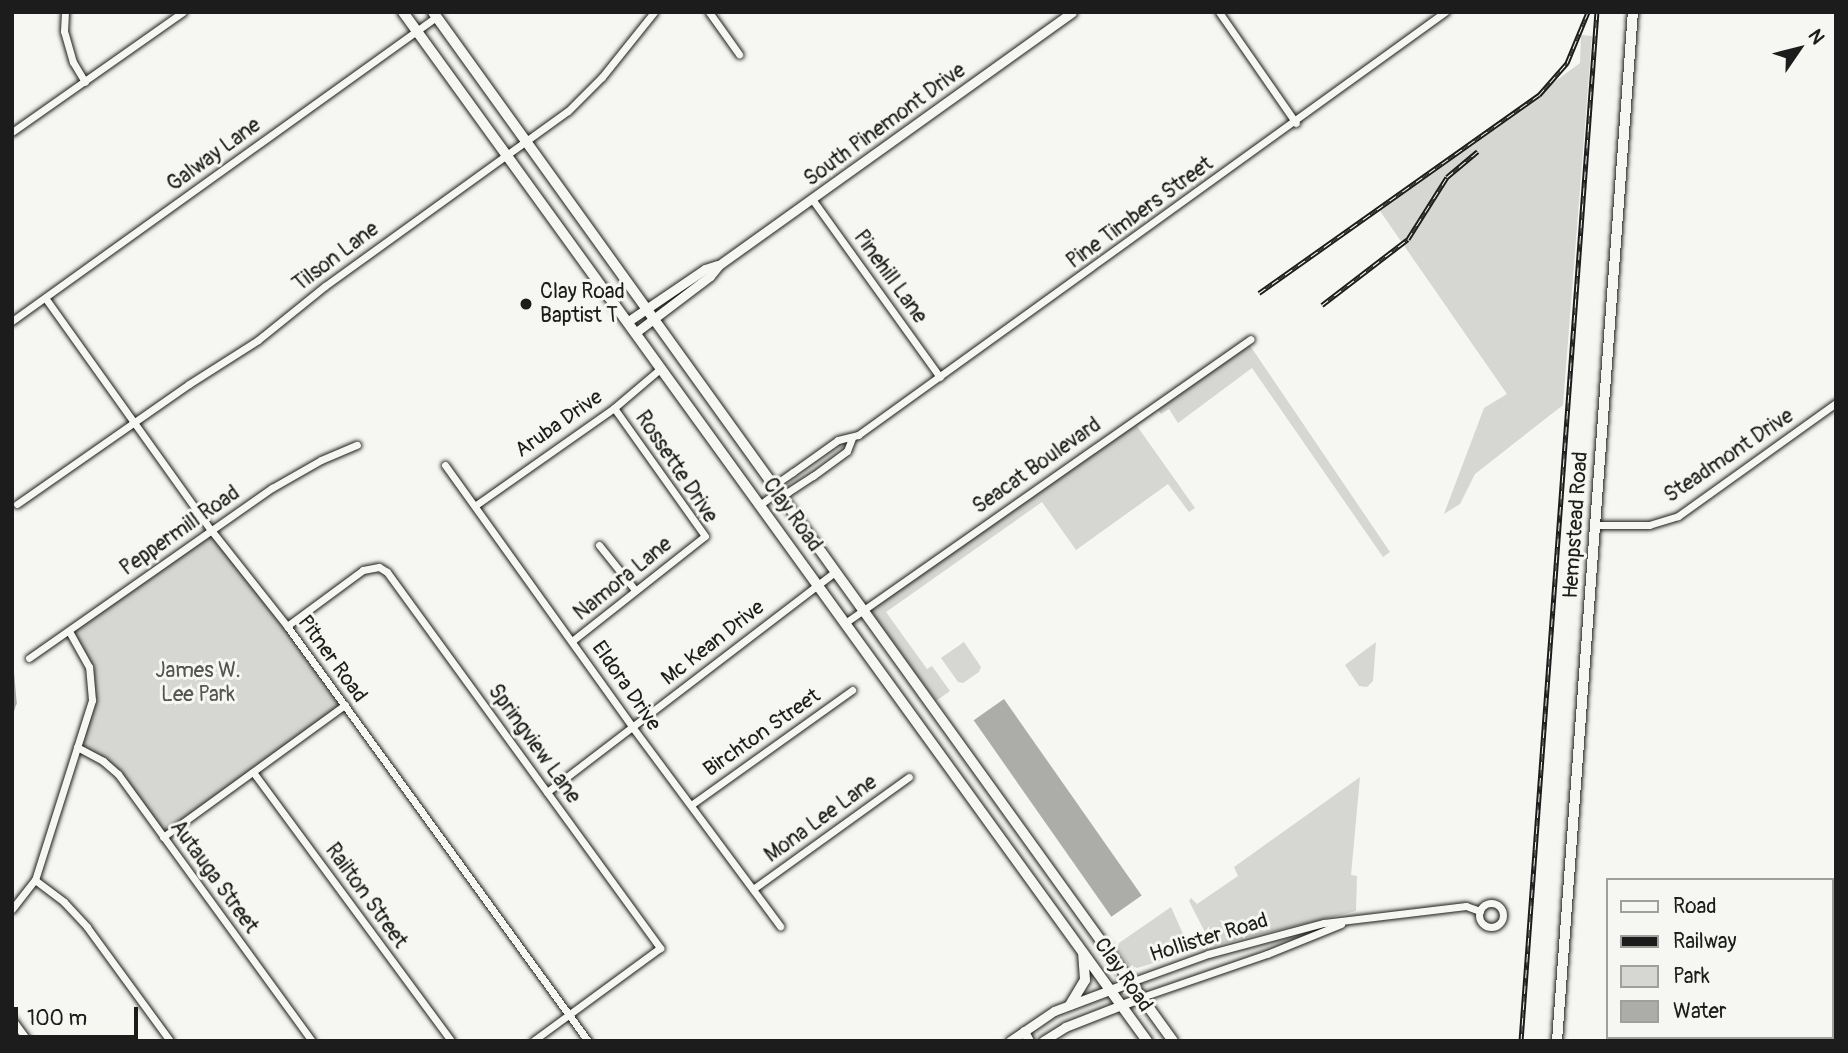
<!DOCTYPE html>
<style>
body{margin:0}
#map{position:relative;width:1848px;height:1053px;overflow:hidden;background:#f6f6f2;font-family:Pangolin,sans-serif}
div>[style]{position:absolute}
.green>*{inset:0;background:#d6d6d2}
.water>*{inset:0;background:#acaca9;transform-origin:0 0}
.stream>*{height:2.5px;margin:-1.25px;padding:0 1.25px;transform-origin:1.25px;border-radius:1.25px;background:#acaca9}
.roads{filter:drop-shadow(0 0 2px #1c1c1c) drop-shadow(0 0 2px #1c1c1c)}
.minor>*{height:7px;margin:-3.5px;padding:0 3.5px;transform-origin:3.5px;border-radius:3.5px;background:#f6f6f2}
.minor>.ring{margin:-3.5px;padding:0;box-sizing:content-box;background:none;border:7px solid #f6f6f2;border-radius:50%}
.tertiary>*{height:9px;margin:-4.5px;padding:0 4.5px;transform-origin:4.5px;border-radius:4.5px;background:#f6f6f2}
.secondary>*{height:10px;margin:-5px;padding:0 5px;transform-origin:5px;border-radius:5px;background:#f6f6f2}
.primary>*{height:10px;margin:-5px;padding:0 5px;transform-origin:5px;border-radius:5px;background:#f6f6f2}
.rail>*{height:5px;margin-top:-2.5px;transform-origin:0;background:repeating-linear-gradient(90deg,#f6f6f2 0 8px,#1c1c1c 0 16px);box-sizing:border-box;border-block:2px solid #1c1c1c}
.dots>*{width:19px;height:19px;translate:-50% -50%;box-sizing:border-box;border:4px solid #f6f6f2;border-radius:50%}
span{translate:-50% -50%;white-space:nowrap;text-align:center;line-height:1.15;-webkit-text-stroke:6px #f6f6f2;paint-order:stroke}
.street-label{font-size:21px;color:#1c1c1c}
.poi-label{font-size:21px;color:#1c1c1c}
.left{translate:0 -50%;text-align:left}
.park-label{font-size:21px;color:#545453}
.frame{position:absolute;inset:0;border:14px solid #1c1c1c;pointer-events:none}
.legend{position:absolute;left:1606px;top:878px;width:228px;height:161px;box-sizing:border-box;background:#f6f6f2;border:2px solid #9f9f9c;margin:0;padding:9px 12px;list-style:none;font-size:21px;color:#1c1c1c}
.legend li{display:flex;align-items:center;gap:14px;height:35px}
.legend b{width:35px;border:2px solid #9f9f9c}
.north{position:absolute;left:1764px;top:14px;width:70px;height:70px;-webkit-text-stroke:5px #f6f6f2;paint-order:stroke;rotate:55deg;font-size:19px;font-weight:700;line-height:28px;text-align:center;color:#1c1c1c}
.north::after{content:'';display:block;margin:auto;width:24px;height:32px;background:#1c1c1c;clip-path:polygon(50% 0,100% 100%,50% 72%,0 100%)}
.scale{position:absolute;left:14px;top:1007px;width:124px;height:32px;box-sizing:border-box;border:4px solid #1c1c1c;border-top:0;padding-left:9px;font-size:21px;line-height:24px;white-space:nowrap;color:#1c1c1c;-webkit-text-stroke:5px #f6f6f2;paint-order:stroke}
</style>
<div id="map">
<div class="green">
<i style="clip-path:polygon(1581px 35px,1592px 36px,1563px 405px,1475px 474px,1460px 504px,1444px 514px,1484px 408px,1507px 394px,1380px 211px,1580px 63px)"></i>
<i style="clip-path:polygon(1249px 344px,1390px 552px,1383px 557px,1252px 368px,1178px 423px,1169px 409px,1161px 414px,1158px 410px,1137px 426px,1195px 508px,1189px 512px,1168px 484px,1076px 550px,1042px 502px,886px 612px,927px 669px,932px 666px,950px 691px,936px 701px,870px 610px)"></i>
<i style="clip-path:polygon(211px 530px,345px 705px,163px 837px,118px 774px,77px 747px,92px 700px,92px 677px,69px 631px)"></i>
<i style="clip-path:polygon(964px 642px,981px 667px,979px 672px,963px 683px,958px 682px,941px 658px)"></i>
<i style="clip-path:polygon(1376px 642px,1373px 681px,1367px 687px,1359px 686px,1345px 665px)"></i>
<i style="clip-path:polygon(1360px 777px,1351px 875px,1357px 876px,1356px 911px,1212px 946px,1189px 901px,1191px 898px,1197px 904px,1238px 876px,1234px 867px)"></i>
<i style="clip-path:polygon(1171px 907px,1191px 952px,1137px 968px,1129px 965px,1117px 950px,1119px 943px)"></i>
</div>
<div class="water">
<i style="left:1004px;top:699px;width:240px;height:37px;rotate:55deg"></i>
</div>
<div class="stream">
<i style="left:12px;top:666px;width:37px;rotate:85deg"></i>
<i style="left:15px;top:703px;width:10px;rotate:107deg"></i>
</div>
<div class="roads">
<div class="minor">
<i style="left:65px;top:12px;width:19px;rotate:93deg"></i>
<i style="left:64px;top:31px;width:32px;rotate:74deg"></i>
<i style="left:73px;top:62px;width:23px;rotate:59deg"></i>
<i style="left:709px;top:12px;width:52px;rotate:54.5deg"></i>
<i style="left:1219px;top:12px;width:135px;rotate:55.3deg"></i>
<i style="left:12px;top:132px;width:209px;rotate:-35.1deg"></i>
<i style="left:812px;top:199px;width:219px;rotate:54.3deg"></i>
<i style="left:46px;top:299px;width:284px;rotate:54.5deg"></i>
<i style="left:211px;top:530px;width:122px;rotate:51.6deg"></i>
<i style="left:287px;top:626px;width:513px;rotate:54.05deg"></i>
<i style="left:12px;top:321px;width:522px;rotate:-35.64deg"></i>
<i style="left:445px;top:465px;width:323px;rotate:54.4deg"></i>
<i style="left:633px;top:728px;width:247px;rotate:53.4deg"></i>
<i style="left:778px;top:491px;width:10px;rotate:6deg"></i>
<i style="left:788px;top:492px;width:30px;rotate:-33deg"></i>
<i style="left:813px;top:476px;width:42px;rotate:-36.3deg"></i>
<i style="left:847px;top:451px;width:14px;rotate:-69deg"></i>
<i style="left:17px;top:504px;width:210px;rotate:-34.9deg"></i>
<i style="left:189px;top:384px;width:82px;rotate:-32.5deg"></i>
<i style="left:258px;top:340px;width:86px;rotate:-38.9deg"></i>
<i style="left:325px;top:286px;width:299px;rotate:-35.8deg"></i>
<i style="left:568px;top:111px;width:48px;rotate:-45deg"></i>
<i style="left:602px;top:77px;width:83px;rotate:-51.3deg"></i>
<i style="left:761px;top:504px;width:21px;rotate:-37deg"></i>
<i style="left:778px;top:491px;width:10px;rotate:-79deg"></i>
<i style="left:780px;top:481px;width:16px;rotate:-35deg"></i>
<i style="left:793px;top:472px;width:55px;rotate:-35.4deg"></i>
<i style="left:838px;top:440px;width:21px;rotate:-14deg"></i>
<i style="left:858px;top:435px;width:724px;rotate:-35.78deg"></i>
<i style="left:476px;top:505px;width:169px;rotate:-35.1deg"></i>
<i style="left:614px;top:408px;width:62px;rotate:-40.4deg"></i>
<i style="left:1595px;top:525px;width:54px"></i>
<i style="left:1649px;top:525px;width:30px;rotate:-17deg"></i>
<i style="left:1678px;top:516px;width:194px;rotate:-35.6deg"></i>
<i style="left:599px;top:545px;width:58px;rotate:51.3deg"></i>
<i style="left:845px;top:623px;width:495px;rotate:-35deg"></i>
<i style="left:287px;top:626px;width:94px;rotate:-36.4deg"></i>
<i style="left:363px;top:570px;width:16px;rotate:-11deg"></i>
<i style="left:379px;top:567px;width:9px;rotate:32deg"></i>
<i style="left:387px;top:572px;width:465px;rotate:54deg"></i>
<i style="left:660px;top:948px;width:157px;rotate:143.8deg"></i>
<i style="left:572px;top:641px;width:169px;rotate:-38.3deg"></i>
<i style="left:705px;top:536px;width:157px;rotate:-125.4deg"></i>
<i style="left:29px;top:658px;width:297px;rotate:-35deg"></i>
<i style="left:272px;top:488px;width:56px;rotate:-29.7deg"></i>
<i style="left:321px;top:460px;width:39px;rotate:-23deg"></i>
<i style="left:77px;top:747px;width:30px;rotate:28deg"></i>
<i style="left:103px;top:761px;width:20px;rotate:41deg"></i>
<i style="left:118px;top:774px;width:330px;rotate:54deg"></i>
<i style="left:253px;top:772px;width:334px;rotate:53.6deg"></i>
<i style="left:547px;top:792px;width:362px;rotate:-37.4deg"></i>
<i style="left:691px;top:805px;width:198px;rotate:-35.5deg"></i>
<i style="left:163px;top:837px;width:225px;rotate:-36deg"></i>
<i style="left:35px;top:880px;width:36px;rotate:37deg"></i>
<i style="left:64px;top:902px;width:34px;rotate:47deg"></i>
<i style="left:87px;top:927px;width:141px;rotate:53.9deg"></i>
<i style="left:753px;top:889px;width:192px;rotate:-35.7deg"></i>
<i class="ring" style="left:1479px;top:903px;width:17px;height:17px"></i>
<i style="left:12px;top:909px;width:37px;rotate:-52deg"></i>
<i style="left:35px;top:880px;width:189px;rotate:-72.4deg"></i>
<i style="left:92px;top:700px;width:33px;rotate:-95deg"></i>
<i style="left:89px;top:667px;width:41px;rotate:-119.1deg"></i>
<i style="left:1131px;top:982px;width:82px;rotate:-20deg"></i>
<i style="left:1208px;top:954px;width:120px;rotate:-15deg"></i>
<i style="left:1324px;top:923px;width:143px;rotate:-6.8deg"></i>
<i style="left:1466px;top:906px;width:15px;rotate:20deg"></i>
<i style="left:1142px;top:997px;width:132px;rotate:-19deg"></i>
<i style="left:1267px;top:954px;width:80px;rotate:-22.1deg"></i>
<i style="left:12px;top:1019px;width:27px;rotate:54deg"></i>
</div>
<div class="tertiary">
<i style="left:627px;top:322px;width:94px;rotate:-34.2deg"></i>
<i style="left:705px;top:269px;width:13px;rotate:-18deg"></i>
<i style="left:635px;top:333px;width:94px;rotate:-37.2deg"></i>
<i style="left:710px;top:276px;width:14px;rotate:-51deg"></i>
<i style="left:719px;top:265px;width:434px;rotate:-35.6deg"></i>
<i style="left:1832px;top:912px;width:5px;rotate:-37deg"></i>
<i style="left:1024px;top:1031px;width:11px;rotate:63deg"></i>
<i style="left:1010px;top:1041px;width:53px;rotate:-34.3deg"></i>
<i style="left:1054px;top:1011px;width:82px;rotate:-20.6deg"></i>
<i style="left:1043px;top:1041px;width:26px;rotate:-32deg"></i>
<i style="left:1065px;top:1027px;width:83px;rotate:-21.3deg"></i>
<i style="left:1651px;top:1041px;width:6px;rotate:-39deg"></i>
</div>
<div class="secondary">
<i style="left:1557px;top:1041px;width:1032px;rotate:-85.78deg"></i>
</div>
<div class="primary">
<i style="left:403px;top:12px;width:1270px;rotate:54.13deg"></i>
<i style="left:433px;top:12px;width:1267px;rotate:54.28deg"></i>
<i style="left:1070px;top:1005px;width:29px;rotate:-59deg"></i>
<i style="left:1085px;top:980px;width:26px;rotate:-94deg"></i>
</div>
</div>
<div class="rail">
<i style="left:1259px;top:293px;width:343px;rotate:-35.3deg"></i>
<i style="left:1539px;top:95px;width:43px;rotate:-48.8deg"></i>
<i style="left:1567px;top:63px;width:55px;rotate:-67.6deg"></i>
<i style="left:1322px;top:305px;width:108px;rotate:-37.5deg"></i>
<i style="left:1408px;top:239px;width:73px;rotate:-57.8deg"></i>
<i style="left:1447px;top:177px;width:40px;rotate:-40deg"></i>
<i style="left:1521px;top:1041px;width:1032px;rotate:-85.78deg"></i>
</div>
<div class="dots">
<i style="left:526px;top:304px;background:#1c1c1c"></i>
</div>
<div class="street-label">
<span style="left:885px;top:125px;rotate:-36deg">South Pinemont Drive</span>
<span style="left:214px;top:155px;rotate:-36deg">Galway Lane</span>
<span style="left:1140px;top:213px;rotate:-36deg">Pine Timbers Street</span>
<span style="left:336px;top:257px;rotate:-37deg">Tilson Lane</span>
<span style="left:890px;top:277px;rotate:54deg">Pinehill Lane</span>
<span style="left:559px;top:424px;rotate:-35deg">Aruba Drive</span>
<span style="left:1729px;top:456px;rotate:-34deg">Steadmont Drive</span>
<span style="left:1037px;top:466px;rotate:-35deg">Seacat Boulevard</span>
<span style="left:676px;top:467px;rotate:56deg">Rossette Drive</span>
<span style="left:792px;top:515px;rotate:54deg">Clay Road</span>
<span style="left:1576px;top:525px;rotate:-86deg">Hempstead Road</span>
<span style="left:180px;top:531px;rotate:-35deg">Peppermill Road</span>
<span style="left:623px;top:579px;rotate:-39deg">Namora Lane</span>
<span style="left:713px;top:643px;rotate:-38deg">Mc Kean Drive</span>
<span style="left:332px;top:659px;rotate:54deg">Pitner Road</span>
<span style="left:626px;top:686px;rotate:55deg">Eldora Drive</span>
<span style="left:762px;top:733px;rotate:-35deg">Birchton Street</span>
<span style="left:534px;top:744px;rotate:54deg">Springview Lane</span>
<span style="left:821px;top:819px;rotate:-36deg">Mona Lee Lane</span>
<span style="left:214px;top:877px;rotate:54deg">Autauga Street</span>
<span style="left:366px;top:896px;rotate:54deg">Railton Street</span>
<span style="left:1209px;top:938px;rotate:-17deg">Hollister Road</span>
<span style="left:1123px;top:975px;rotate:55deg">Clay Road</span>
</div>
<div class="poi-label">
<span class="left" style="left:540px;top:304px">Clay Road<br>Baptist T</span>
</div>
<div class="park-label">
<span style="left:198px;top:683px">James W.<br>Lee Park</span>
</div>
<div class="frame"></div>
<ul class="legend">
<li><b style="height:9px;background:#f6f6f2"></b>Road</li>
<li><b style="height:9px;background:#1c1c1c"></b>Railway</li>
<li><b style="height:19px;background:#d6d6d2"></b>Park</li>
<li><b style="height:19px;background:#acaca9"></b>Water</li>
</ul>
<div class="north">N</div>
<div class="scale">100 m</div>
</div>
